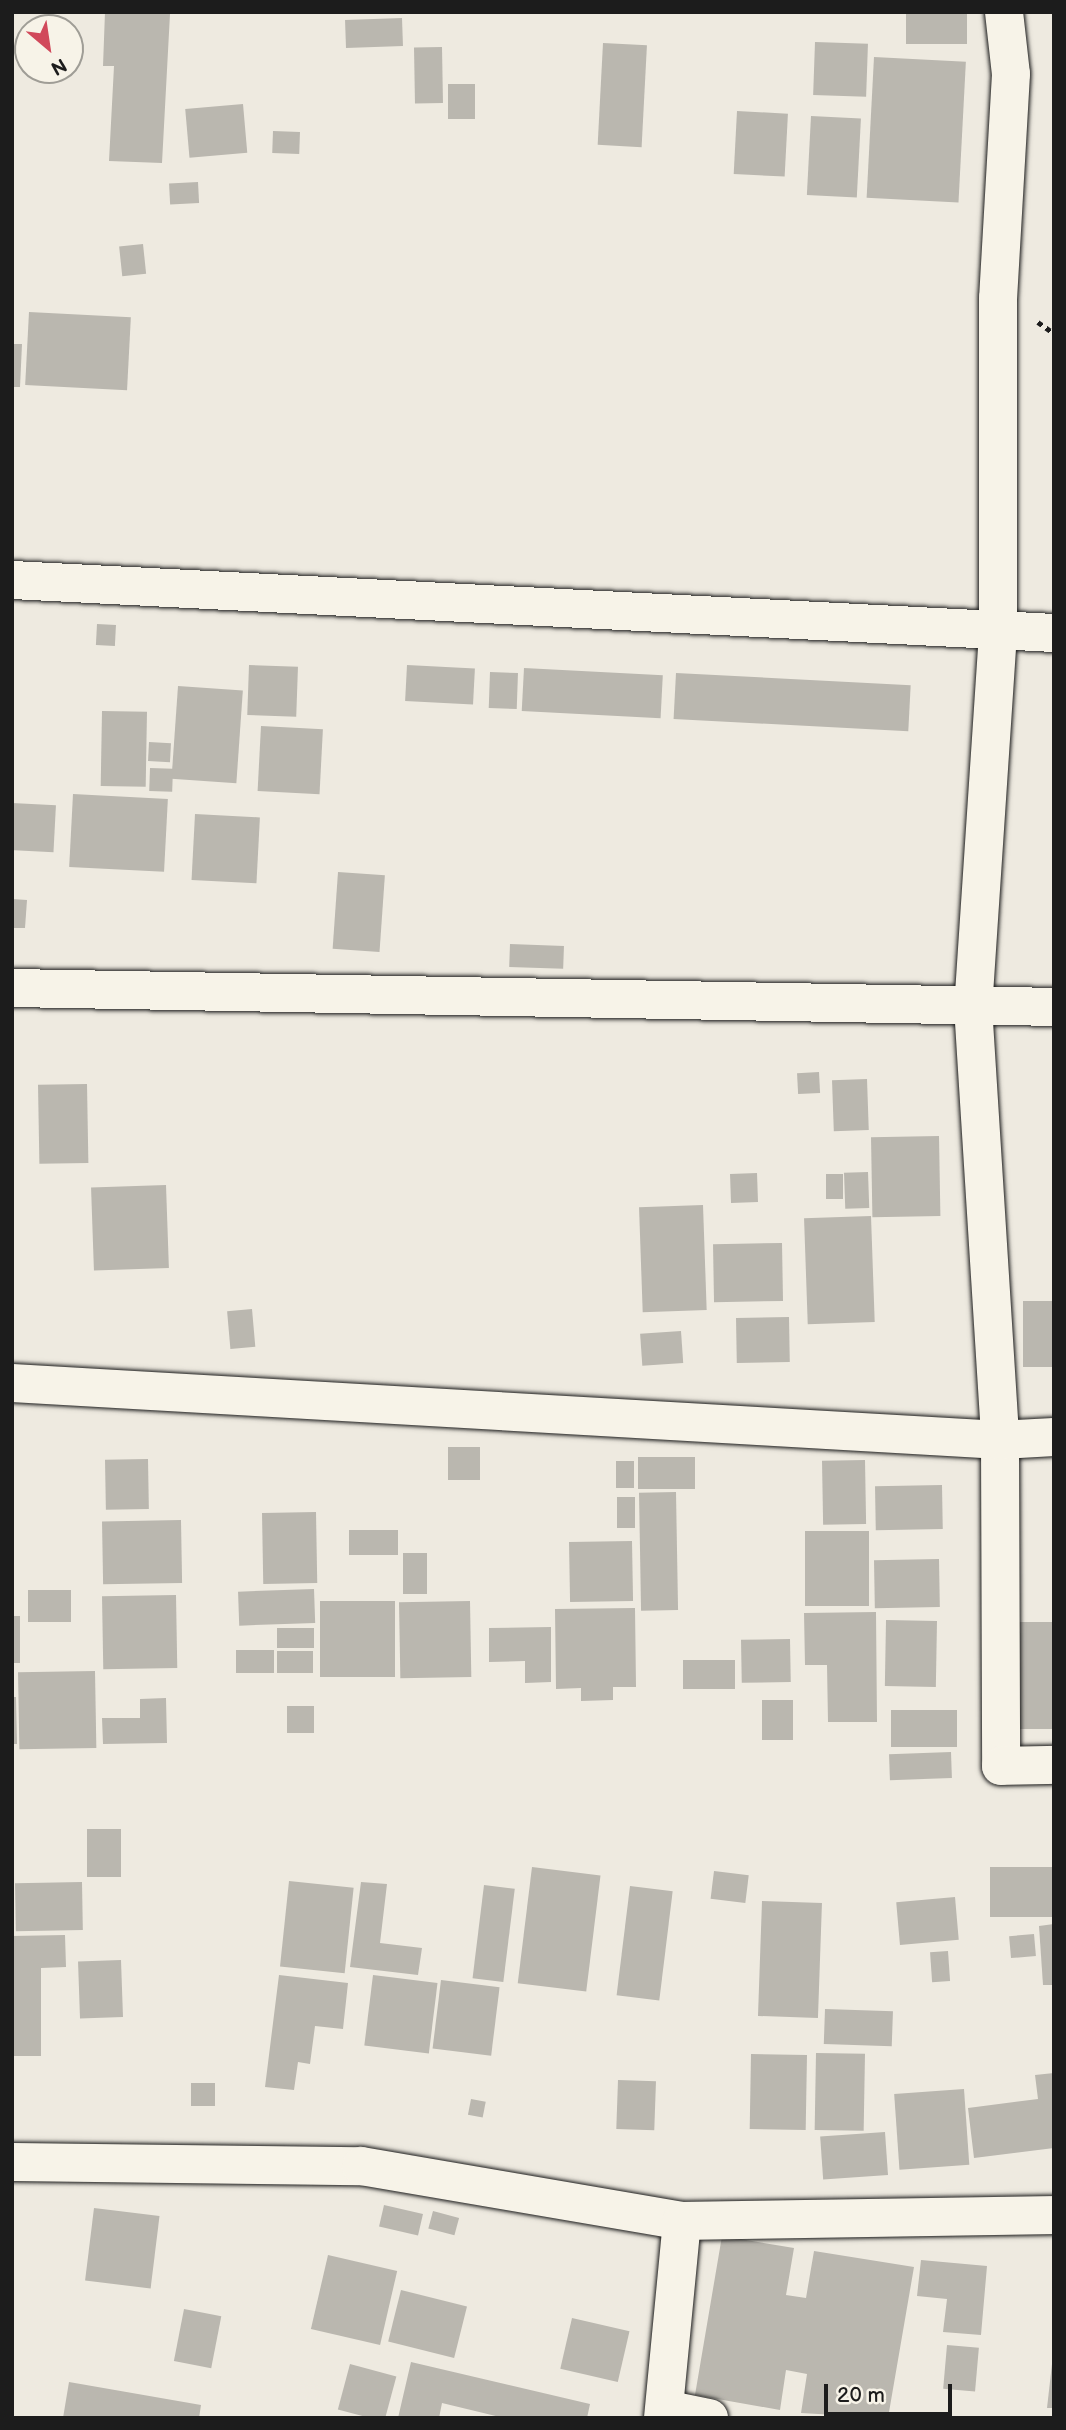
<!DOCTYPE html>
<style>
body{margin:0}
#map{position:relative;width:1066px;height:2430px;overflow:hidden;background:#eeeae0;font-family:"Balsamiq Sans",sans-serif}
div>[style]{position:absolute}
.building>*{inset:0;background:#bab7af;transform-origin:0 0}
.path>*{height:4.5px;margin-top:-2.25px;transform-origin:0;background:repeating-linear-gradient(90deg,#1c1c1c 0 5px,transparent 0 10px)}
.roads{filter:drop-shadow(0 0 2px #1c1c1c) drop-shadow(0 0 2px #1c1c1c)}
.street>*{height:38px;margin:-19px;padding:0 19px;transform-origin:19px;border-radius:19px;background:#f7f3e8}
span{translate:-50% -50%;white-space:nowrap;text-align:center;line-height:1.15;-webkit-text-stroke:5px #f7f3e8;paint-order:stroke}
.frame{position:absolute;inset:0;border:14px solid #1c1c1c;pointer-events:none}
.north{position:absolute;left:14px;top:14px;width:70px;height:70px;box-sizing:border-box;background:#f7f3e8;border:2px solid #9f9d96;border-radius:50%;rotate:151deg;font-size:19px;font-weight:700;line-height:28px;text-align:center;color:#1c1c1c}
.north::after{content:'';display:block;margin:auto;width:24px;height:32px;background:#d1495b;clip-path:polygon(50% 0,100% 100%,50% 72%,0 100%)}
.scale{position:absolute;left:824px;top:2384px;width:128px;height:32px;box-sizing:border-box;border:4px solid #1c1c1c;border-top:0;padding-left:9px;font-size:21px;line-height:24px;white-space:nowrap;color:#1c1c1c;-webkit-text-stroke:5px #f7f3e8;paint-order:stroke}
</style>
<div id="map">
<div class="building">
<i style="clip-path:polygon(105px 12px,170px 14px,162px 163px,109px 161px,114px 66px,103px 66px)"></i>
<i style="left:906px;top:12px;width:61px;height:32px"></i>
<i style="left:402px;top:18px;width:28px;height:57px;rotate:88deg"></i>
<i style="left:815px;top:42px;width:53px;height:53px;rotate:2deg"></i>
<i style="left:603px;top:43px;width:44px;height:102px;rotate:3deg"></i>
<i style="left:442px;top:47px;width:56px;height:28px;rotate:89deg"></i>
<i style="left:874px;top:57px;width:92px;height:141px;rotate:3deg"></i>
<i style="left:475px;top:84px;width:35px;height:27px;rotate:90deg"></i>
<i style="left:243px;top:104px;width:49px;height:58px;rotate:85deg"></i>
<i style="left:737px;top:111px;width:51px;height:63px;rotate:3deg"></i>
<i style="left:811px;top:116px;width:50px;height:79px;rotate:3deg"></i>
<i style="left:273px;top:131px;width:27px;height:22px;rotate:2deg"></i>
<i style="left:198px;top:182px;width:21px;height:29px;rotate:87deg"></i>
<i style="left:143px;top:244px;width:30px;height:24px;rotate:84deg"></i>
<i style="left:29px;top:312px;width:102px;height:73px;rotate:3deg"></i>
<i style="clip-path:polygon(12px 344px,22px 344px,20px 387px,12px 387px)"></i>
<i style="left:97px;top:624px;width:19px;height:21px;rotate:3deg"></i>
<i style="left:249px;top:665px;width:49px;height:50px;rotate:2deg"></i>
<i style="left:407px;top:665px;width:68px;height:36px;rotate:3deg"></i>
<i style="left:524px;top:668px;width:139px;height:43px;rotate:3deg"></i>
<i style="left:490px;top:672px;width:28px;height:36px;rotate:2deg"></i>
<i style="left:676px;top:673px;width:235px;height:46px;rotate:3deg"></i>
<i style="left:178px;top:686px;width:65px;height:93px;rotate:4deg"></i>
<i style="left:102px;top:711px;width:45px;height:75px;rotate:1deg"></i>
<i style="left:261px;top:726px;width:62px;height:65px;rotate:3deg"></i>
<i style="left:149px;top:742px;width:22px;height:19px;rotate:3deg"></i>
<i style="left:150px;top:768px;width:23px;height:23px;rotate:2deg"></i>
<i style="left:73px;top:794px;width:95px;height:73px;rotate:3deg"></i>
<i style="left:12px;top:803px;width:44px;height:47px;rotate:3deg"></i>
<i style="left:195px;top:814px;width:65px;height:66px;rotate:3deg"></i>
<i style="left:338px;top:872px;width:47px;height:77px;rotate:4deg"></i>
<i style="clip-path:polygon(12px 899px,27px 900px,25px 928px,12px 928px)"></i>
<i style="left:510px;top:944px;width:54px;height:23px;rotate:2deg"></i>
<i style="left:819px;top:1072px;width:21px;height:22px;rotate:87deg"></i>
<i style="left:867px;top:1079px;width:51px;height:35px;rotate:88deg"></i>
<i style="left:87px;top:1084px;width:79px;height:49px;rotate:89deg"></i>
<i style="left:939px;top:1136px;width:80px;height:68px;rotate:89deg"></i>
<i style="left:868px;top:1172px;width:36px;height:24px;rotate:88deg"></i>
<i style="left:757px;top:1173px;width:29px;height:27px;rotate:88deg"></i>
<i style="left:843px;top:1174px;width:25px;height:17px;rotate:90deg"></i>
<i style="left:166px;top:1185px;width:83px;height:75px;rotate:88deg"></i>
<i style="left:703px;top:1205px;width:105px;height:64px;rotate:88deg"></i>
<i style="left:871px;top:1216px;width:106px;height:67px;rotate:88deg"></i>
<i style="left:782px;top:1243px;width:58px;height:69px;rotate:89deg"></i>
<i style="left:1054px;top:1301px;width:66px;height:31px;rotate:90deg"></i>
<i style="left:252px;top:1309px;width:38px;height:25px;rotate:85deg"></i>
<i style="left:789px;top:1317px;width:45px;height:53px;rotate:89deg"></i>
<i style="left:681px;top:1331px;width:32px;height:41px;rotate:86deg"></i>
<i style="left:480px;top:1447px;width:33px;height:32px;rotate:90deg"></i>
<i style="left:695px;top:1457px;width:32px;height:57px;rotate:90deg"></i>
<i style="left:148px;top:1459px;width:50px;height:43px;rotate:89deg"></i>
<i style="left:865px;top:1460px;width:64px;height:43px;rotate:89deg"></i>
<i style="left:616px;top:1461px;width:18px;height:27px"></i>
<i style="left:942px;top:1485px;width:44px;height:67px;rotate:89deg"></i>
<i style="left:676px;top:1492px;width:118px;height:37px;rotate:89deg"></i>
<i style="left:635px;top:1497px;width:31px;height:18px;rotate:90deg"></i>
<i style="left:316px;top:1512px;width:71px;height:54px;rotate:89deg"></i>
<i style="left:181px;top:1520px;width:63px;height:79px;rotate:89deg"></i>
<i style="left:349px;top:1530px;width:49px;height:25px"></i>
<i style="left:869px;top:1531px;width:75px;height:64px;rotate:90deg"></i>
<i style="left:632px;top:1541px;width:60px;height:63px;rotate:89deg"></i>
<i style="left:403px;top:1553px;width:24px;height:41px"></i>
<i style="left:939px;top:1559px;width:48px;height:65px;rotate:89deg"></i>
<i style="left:314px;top:1589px;width:34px;height:76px;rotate:88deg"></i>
<i style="left:28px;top:1590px;width:43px;height:32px"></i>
<i style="left:176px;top:1595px;width:73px;height:74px;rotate:89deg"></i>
<i style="left:395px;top:1601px;width:76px;height:75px;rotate:90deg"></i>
<i style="left:470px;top:1601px;width:76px;height:71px;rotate:89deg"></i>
<i style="clip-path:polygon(635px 1608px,636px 1687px,613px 1687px,613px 1700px,581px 1701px,581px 1688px,556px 1689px,555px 1609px)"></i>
<i style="clip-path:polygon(876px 1612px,877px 1722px,828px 1722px,827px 1665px,805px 1665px,804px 1613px)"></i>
<i style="left:12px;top:1616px;width:8px;height:47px"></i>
<i style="left:886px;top:1620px;width:51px;height:66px;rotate:1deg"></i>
<i style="left:1014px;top:1622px;width:40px;height:107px"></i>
<i style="clip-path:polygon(551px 1627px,551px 1682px,525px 1683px,525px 1661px,489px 1662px,489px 1628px)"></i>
<i style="left:314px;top:1628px;width:20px;height:37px;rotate:90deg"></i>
<i style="left:790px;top:1639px;width:43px;height:49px;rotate:89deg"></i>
<i style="left:236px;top:1650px;width:38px;height:23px"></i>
<i style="left:277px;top:1651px;width:36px;height:22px"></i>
<i style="left:735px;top:1660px;width:29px;height:52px;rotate:90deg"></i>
<i style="left:95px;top:1671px;width:77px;height:77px;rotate:89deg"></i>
<i style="clip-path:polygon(12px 1697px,16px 1697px,17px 1744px,12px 1744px)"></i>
<i style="clip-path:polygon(166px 1698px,167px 1743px,103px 1744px,102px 1718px,140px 1718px,140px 1699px)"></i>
<i style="left:762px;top:1700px;width:31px;height:40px"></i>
<i style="left:287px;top:1706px;width:27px;height:27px"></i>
<i style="left:957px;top:1710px;width:37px;height:66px;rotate:90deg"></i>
<i style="left:951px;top:1752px;width:26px;height:62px;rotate:88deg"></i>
<i style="left:87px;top:1829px;width:34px;height:48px"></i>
<i style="left:532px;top:1867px;width:69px;height:117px;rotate:7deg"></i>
<i style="left:1054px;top:1867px;width:50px;height:64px;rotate:90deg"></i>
<i style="left:714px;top:1871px;width:35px;height:28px;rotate:7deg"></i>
<i style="left:289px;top:1881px;width:65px;height:86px;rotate:6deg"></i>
<i style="left:82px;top:1882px;width:48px;height:67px;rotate:89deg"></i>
<i style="clip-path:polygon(361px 1882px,387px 1884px,380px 1943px,422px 1948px,418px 1975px,350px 1967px)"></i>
<i style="left:484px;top:1885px;width:31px;height:94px;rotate:7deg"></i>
<i style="left:630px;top:1886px;width:43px;height:110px;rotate:7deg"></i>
<i style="left:955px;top:1897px;width:43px;height:59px;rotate:85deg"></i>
<i style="left:762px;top:1901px;width:60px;height:115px;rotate:2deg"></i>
<i style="clip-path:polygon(1054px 1924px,1054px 1985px,1043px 1985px,1039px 1926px)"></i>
<i style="left:1034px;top:1934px;width:22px;height:25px;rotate:85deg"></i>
<i style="clip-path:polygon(65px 1935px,66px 1967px,41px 1968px,41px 2056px,12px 2056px,12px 1936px)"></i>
<i style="left:948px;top:1951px;width:30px;height:18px;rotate:86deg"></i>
<i style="left:121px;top:1960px;width:57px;height:43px;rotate:88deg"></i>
<i style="clip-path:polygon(279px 1975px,348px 1983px,343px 2029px,315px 2026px,310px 2064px,298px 2062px,294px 2090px,265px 2087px)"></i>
<i style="left:373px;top:1975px;width:65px;height:71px;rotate:7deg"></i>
<i style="left:441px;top:1980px;width:59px;height:69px;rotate:7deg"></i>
<i style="left:825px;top:2009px;width:68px;height:35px;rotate:2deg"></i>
<i style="left:816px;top:2053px;width:49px;height:77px;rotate:1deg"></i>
<i style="left:751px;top:2054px;width:56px;height:75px;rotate:1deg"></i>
<i style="clip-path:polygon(1054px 2073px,1054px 2148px,974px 2158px,968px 2108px,1038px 2099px,1035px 2075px)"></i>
<i style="left:618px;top:2080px;width:38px;height:49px;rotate:2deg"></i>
<i style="left:191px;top:2083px;width:24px;height:23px"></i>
<i style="left:964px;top:2089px;width:76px;height:70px;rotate:86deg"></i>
<i style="left:471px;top:2099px;width:15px;height:16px;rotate:11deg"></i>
<i style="left:885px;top:2132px;width:43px;height:65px;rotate:86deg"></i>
<i style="left:384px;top:2205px;width:40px;height:22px;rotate:13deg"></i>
<i style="left:94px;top:2208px;width:66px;height:73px;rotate:7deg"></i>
<i style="left:433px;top:2211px;width:27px;height:18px;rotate:15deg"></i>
<i style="clip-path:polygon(722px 2236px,794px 2248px,786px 2295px,806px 2298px,814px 2251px,914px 2267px,888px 2418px,801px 2413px,807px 2374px,786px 2370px,780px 2410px,695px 2395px)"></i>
<i style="left:328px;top:2255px;width:71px;height:76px;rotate:13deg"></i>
<i style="clip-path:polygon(921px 2260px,987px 2266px,981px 2335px,943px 2332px,947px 2299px,917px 2296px)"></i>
<i style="left:401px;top:2290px;width:68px;height:53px;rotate:14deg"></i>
<i style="left:184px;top:2309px;width:38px;height:53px;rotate:11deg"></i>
<i style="left:572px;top:2318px;width:59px;height:52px;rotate:13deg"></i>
<i style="left:947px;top:2345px;width:32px;height:44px;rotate:5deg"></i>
<i style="clip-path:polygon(411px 2362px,590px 2404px,587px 2418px,504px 2418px,442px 2403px,439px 2418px,398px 2418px)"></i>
<i style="left:350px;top:2364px;width:48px;height:47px;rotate:15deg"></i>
<i style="clip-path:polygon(1052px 2364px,1054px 2364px,1054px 2408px,1047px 2408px)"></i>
<i style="clip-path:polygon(69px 2382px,201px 2405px,199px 2418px,63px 2418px)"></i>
</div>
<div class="path">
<i style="left:1038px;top:322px;width:19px;rotate:35deg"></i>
</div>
<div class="roads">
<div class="street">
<i style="left:1004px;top:12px;width:62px;rotate:83.6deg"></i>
<i style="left:1011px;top:74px;width:224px;rotate:93.3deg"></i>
<i style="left:998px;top:298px;width:335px;rotate:90deg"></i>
<i style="left:998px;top:633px;width:374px;rotate:93.8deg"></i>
<i style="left:973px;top:1006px;width:435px;rotate:86.4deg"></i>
<i style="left:1000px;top:1440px;width:326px;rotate:89.8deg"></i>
<i style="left:1001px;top:1766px;width:53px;rotate:-1.1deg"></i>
<i style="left:12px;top:580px;width:1043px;rotate:2.91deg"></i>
<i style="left:12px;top:988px;width:1042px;rotate:1.04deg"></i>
<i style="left:12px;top:1383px;width:990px;rotate:3.3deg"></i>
<i style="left:1000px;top:1440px;width:54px;rotate:-3.2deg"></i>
<i style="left:12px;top:2162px;width:349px;rotate:0.7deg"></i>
<i style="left:361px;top:2166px;width:326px;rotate:9.7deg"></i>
<i style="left:682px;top:2221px;width:372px;rotate:-0.9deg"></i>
<i style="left:665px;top:2409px;width:45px;rotate:11.6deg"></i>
<i style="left:663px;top:2418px;width:198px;rotate:-84.5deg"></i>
</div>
</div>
<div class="frame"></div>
<div class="north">N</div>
<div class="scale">20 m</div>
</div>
